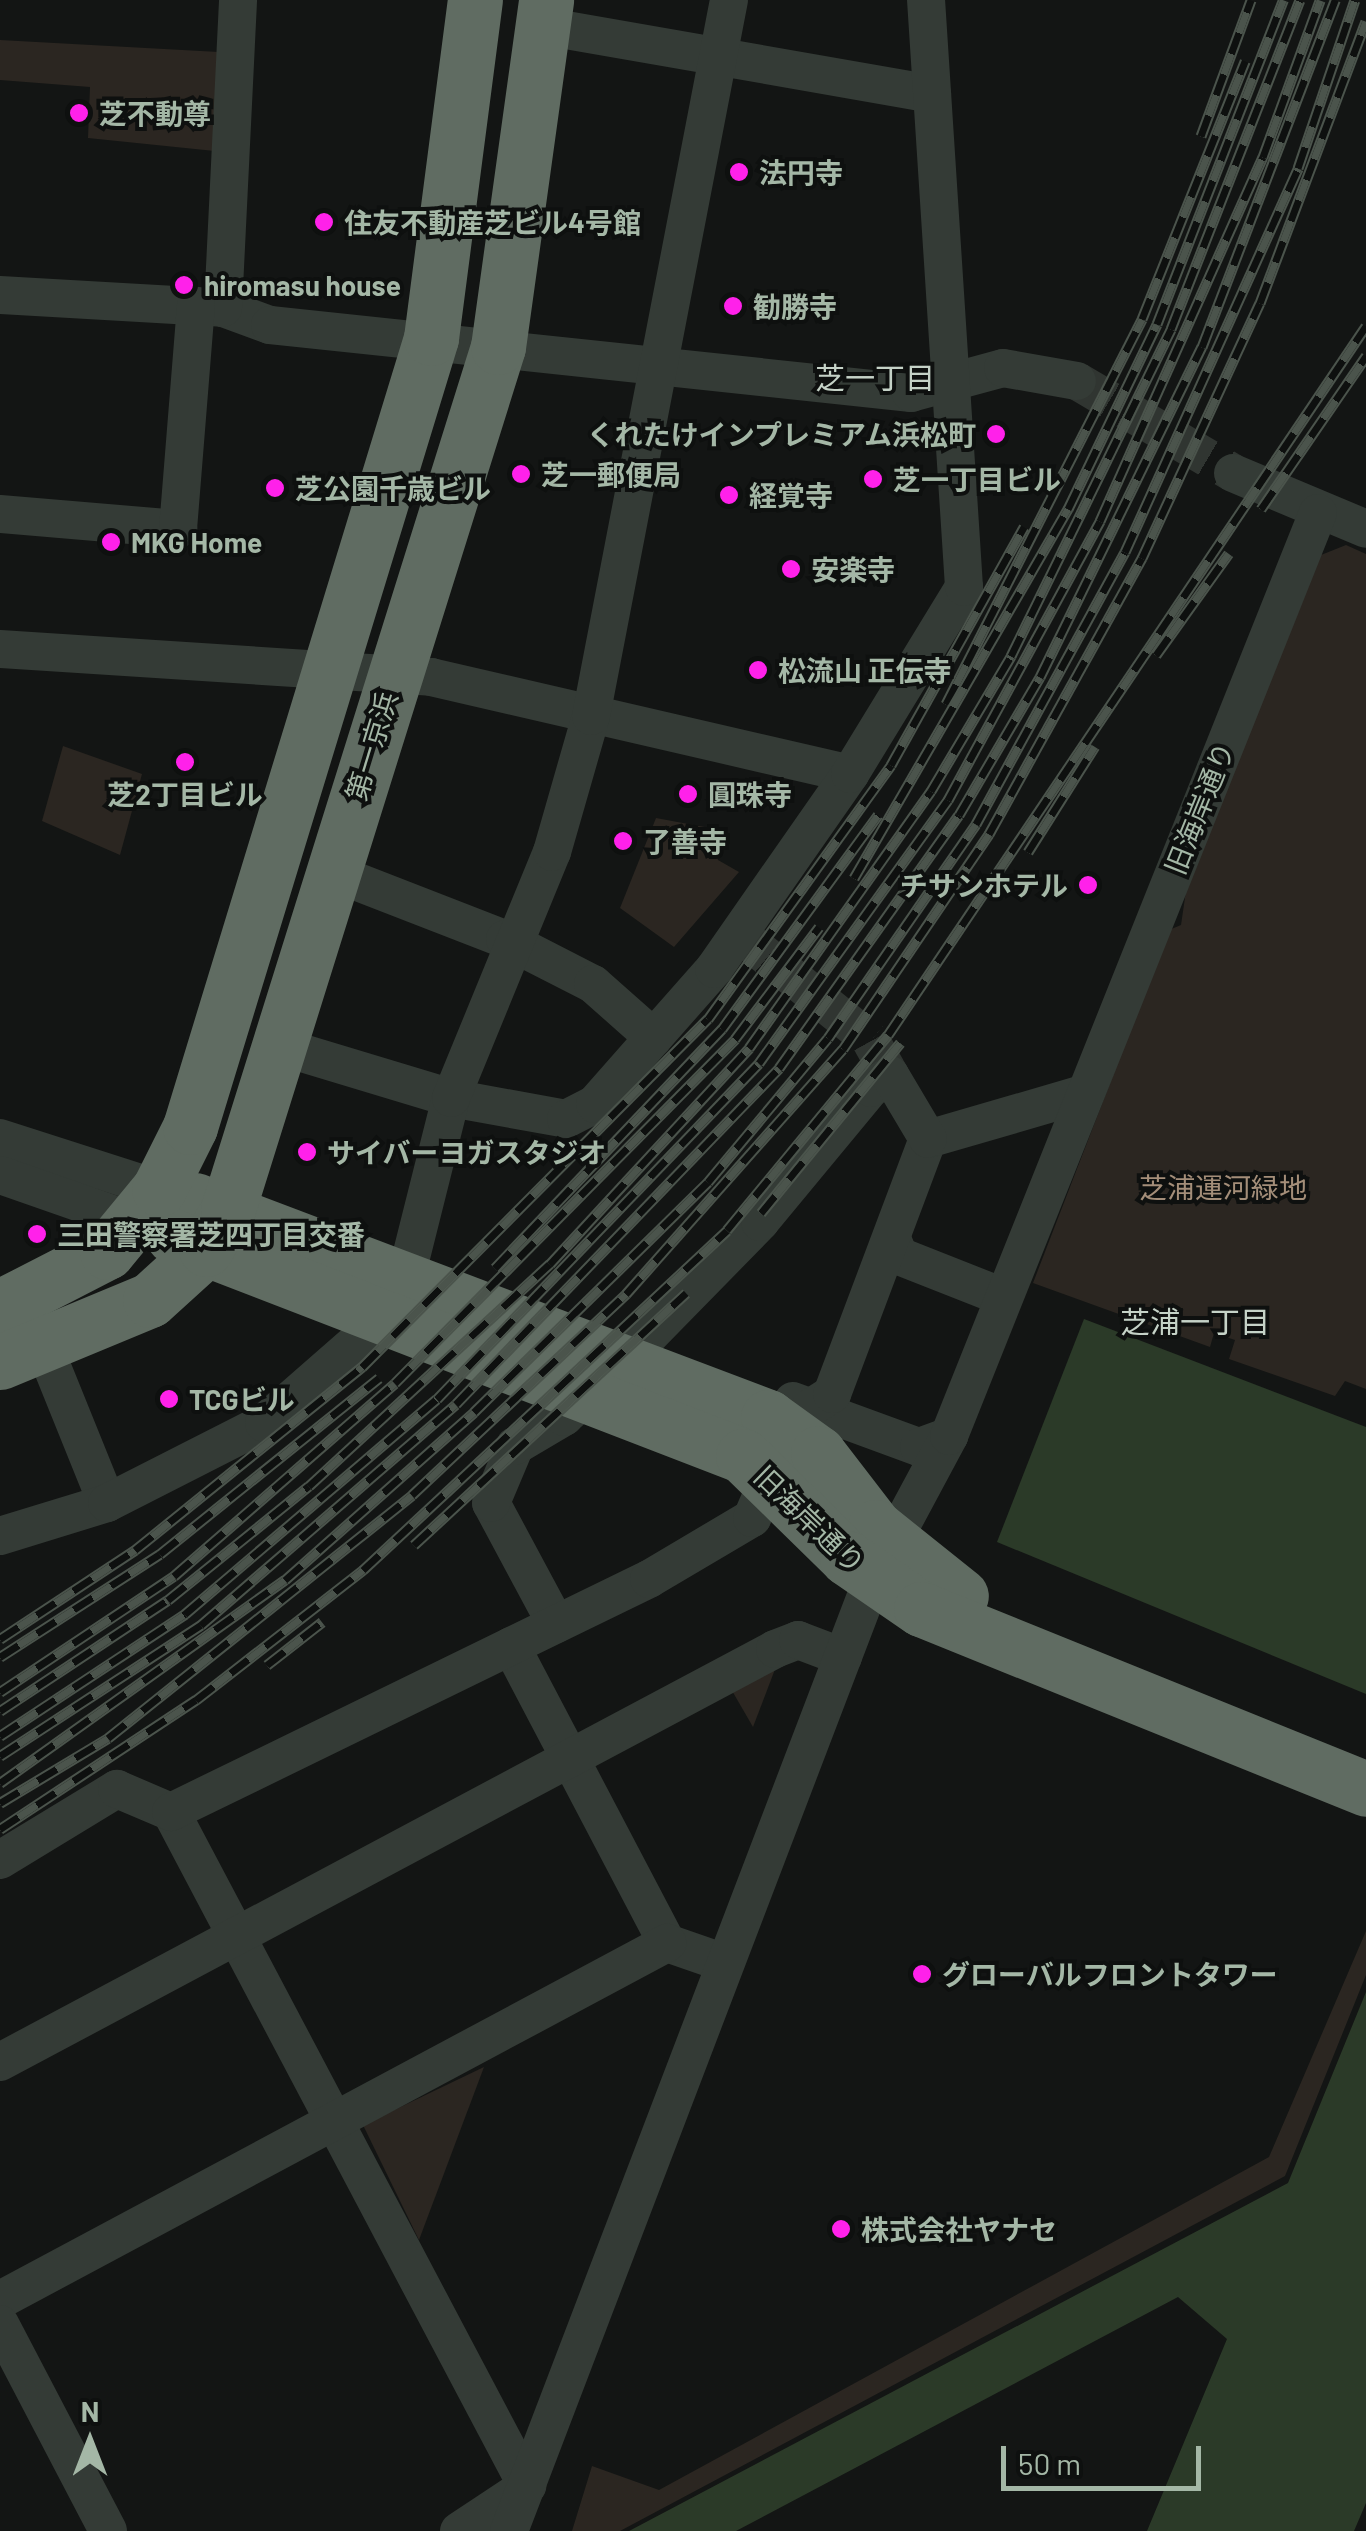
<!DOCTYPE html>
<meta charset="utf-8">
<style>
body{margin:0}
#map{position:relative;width:1366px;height:2531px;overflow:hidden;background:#131514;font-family:Barlow,"Noto Sans JP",sans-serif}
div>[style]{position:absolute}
.green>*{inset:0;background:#2b2621}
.water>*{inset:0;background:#2b3a28}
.minor-tunnel>*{height:38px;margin-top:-19px;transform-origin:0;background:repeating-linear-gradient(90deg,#303531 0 38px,transparent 0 57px)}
.minor>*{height:38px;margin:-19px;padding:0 19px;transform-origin:19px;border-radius:19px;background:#343b36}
.highway>*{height:55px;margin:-27.5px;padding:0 27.5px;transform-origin:27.5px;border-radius:27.5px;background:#606c62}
.rail>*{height:11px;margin-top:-5.5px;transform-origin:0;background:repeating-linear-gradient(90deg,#0e100f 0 22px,#4b544c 0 44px);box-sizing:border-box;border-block:2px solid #4b544c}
.dots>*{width:28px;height:28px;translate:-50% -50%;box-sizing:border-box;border:5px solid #0e100f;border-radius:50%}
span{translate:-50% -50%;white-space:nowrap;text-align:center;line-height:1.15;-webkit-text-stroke:8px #0e100f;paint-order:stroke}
.poi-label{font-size:28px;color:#a4b7a6;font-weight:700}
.left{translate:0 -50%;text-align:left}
.right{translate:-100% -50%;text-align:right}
.street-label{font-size:28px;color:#a4b7a6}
.park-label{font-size:28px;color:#a48e79}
.neighbourhood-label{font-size:30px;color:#c5d2c7}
.north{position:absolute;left:40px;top:2391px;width:100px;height:100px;-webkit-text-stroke:8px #0e100f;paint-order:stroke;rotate:0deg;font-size:28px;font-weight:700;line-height:40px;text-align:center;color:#a4b7a6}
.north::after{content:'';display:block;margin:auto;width:35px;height:45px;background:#a4b7a6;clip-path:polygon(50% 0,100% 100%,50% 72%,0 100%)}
.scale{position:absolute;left:1001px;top:2446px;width:200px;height:45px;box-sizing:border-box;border:5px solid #a4b7a6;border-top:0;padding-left:12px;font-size:30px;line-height:35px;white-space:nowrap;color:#a4b7a6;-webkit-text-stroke:8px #0e100f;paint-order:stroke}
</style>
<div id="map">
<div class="green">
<i style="clip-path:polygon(0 40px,237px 53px,234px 153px,88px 138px,90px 87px,0 80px)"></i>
<i style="clip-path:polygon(1346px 545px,1366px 554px,1366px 1389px,1345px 1381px,1335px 1396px,1229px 1359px,1235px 1340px,1214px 1333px,1210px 1347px,1033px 1283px,1169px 930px,1181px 925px,1187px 884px,1316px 557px)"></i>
<i style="clip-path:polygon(63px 746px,142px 774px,120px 855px,42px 821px)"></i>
<i style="clip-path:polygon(656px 818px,710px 828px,718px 860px,739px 872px,674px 947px,620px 908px)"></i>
<i style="clip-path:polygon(777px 1664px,753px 1727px,731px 1689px)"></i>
<i style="clip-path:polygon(1366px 1931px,1366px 1975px,1285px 2176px,620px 2531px,572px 2531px,592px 2466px,659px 2490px,1269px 2157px)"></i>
<i style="clip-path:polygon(484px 2067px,419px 2240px,363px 2125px)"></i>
</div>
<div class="water">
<i style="clip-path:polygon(1084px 1319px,1366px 1427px,1366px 1694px,997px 1542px)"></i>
<i style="clip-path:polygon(1366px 1992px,1366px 2503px,1354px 2531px,1147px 2531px,1227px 2339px,1178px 2297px,736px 2531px,629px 2531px,1288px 2183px)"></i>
</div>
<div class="minor-tunnel">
<i style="left:1077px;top:381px;width:181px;rotate:30.5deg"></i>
<i style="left:738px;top:933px;width:171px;rotate:39.1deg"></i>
<i style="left:871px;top:1041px;width:39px;rotate:61deg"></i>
</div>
<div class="minor">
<i style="left:543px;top:26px;width:395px;rotate:9.9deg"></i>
<i style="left:0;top:295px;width:223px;rotate:3.3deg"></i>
<i style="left:223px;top:308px;width:50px;rotate:19.9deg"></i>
<i style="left:270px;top:325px;width:645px;rotate:6.06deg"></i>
<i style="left:911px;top:393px;width:95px;rotate:-15.2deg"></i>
<i style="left:1003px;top:368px;width:75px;rotate:10deg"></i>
<i style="left:223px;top:308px;width:308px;rotate:-87.2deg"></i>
<i style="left:1233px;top:473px;width:144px;rotate:22.8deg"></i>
<i style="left:0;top:514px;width:179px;rotate:4.8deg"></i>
<i style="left:178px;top:529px;width:224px;rotate:-85.4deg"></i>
<i style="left:0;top:649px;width:432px;rotate:3.7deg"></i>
<i style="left:431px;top:677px;width:430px;rotate:13deg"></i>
<i style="left:332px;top:872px;width:186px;rotate:21.2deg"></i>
<i style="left:505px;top:939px;width:99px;rotate:27.1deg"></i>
<i style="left:593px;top:984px;width:81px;rotate:41.5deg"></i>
<i style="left:279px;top:1046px;width:180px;rotate:16.8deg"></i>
<i style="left:451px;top:1098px;width:117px;rotate:10.3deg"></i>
<i style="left:566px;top:1119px;width:33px;rotate:-27deg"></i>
<i style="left:595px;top:1104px;width:180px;rotate:-48.6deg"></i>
<i style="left:714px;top:969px;width:238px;rotate:-55.1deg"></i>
<i style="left:850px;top:774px;width:219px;rotate:-58.6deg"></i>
<i style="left:964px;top:587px;width:588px;rotate:-93.7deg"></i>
<i style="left:0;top:1138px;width:167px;rotate:17.8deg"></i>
<i style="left:0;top:1175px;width:143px;rotate:19.2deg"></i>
<i style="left:893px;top:1241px;width:16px;rotate:68deg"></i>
<i style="left:899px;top:1256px;width:112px;rotate:21.5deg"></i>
<i style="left:44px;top:1347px;width:168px;rotate:68deg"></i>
<i style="left:793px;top:1401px;width:134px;rotate:20.1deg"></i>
<i style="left:919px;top:1447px;width:32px;rotate:-20deg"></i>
<i style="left:810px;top:1408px;width:26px;rotate:-32deg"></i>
<i style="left:832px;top:1394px;width:272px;rotate:-69.4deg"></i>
<i style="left:928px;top:1139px;width:161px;rotate:-16.2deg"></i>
<i style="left:0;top:1536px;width:112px;rotate:-17.1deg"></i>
<i style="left:107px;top:1503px;width:176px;rotate:-27deg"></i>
<i style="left:264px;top:1423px;width:161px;rotate:-41.2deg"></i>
<i style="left:385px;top:1317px;width:49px;rotate:-63.4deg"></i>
<i style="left:407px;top:1273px;width:180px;rotate:-75.9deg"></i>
<i style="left:451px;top:1098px;width:266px;rotate:-67.7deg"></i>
<i style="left:552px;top:852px;width:141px;rotate:-74deg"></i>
<i style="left:591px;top:716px;width:729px;rotate:-79.09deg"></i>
<i style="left:556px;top:1624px;width:137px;rotate:-118.2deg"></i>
<i style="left:491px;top:1503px;width:62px;rotate:-67.2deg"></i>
<i style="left:515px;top:1446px;width:57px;rotate:-30.6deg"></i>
<i style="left:564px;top:1417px;width:85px;rotate:-43.1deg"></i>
<i style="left:626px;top:1359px;width:192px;rotate:-45.6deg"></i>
<i style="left:760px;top:1222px;width:174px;rotate:-50.4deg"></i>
<i style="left:871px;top:1088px;width:23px;rotate:-34deg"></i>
<i style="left:890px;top:1075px;width:74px;rotate:59.3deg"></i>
<i style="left:511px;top:1646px;width:335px;rotate:62.3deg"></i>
<i style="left:667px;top:1943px;width:58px;rotate:19.1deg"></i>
<i style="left:171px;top:1812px;width:762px;rotate:62.16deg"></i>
<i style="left:0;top:1860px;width:137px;rotate:-31.3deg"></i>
<i style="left:117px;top:1789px;width:59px;rotate:23.1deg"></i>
<i style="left:171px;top:1812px;width:532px;rotate:-25.99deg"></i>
<i style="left:649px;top:1579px;width:120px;rotate:-30.6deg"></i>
<i style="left:752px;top:1518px;width:59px;rotate:-66.9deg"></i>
<i style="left:0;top:2062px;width:878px;rotate:-28.05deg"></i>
<i style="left:775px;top:1649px;width:25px;rotate:-21deg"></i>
<i style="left:798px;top:1640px;width:48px;rotate:20.7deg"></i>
<i style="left:0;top:2300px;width:757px;rotate:-28.16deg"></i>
<i style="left:0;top:2324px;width:233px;rotate:62.4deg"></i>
<i style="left:459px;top:2531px;width:82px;rotate:-33.5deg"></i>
<i style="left:509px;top:2531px;width:1020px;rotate:-69.1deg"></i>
<i style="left:873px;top:1578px;width:161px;rotate:-61.8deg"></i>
<i style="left:949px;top:1436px;width:994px;rotate:-68.21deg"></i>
</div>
<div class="highway">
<i style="left:195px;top:1200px;width:613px;rotate:20.74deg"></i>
<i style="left:768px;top:1417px;width:62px;rotate:35.8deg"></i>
<i style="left:818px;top:1453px;width:93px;rotate:52.4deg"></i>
<i style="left:875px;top:1527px;width:110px;rotate:38.7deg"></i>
<i style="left:173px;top:1236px;width:611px;rotate:21.1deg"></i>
<i style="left:743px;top:1456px;width:146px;rotate:44.4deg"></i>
<i style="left:847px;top:1558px;width:90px;rotate:34.6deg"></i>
<i style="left:921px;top:1609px;width:480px;rotate:22deg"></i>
<i style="left:0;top:1307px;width:120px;rotate:-27.2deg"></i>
<i style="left:107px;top:1252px;width:82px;rotate:-50.5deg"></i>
<i style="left:159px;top:1189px;width:69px;rotate:-63.4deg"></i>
<i style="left:190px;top:1127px;width:825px;rotate:-73.01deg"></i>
<i style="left:431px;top:338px;width:341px;rotate:-82.6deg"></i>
<i style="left:0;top:1362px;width:162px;rotate:-22.5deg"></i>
<i style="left:150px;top:1300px;width:76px;rotate:-42.3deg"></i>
<i style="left:206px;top:1249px;width:46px;rotate:-61.2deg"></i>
<i style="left:228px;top:1209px;width:903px;rotate:-72.61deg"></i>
<i style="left:498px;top:347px;width:350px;rotate:-82.1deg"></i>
</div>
<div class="rail">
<i style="left:1201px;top:136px;width:145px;rotate:-69.8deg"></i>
<i style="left:1261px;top:509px;width:186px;rotate:-55.5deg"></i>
<i style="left:1156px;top:655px;width:125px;rotate:-54.4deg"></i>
<i style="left:946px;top:704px;width:432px;rotate:-63deg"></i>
<i style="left:1142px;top:319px;width:278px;rotate:-68.2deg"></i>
<i style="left:1028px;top:852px;width:125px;rotate:-57.7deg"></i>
<i style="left:854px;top:878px;width:427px;rotate:-59.9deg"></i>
<i style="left:1068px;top:509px;width:205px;rotate:-64.3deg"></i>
<i style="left:1157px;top:324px;width:348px;rotate:-68.7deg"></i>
<i style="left:761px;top:1213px;width:220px;rotate:-50.7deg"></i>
<i style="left:495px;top:1268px;width:330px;rotate:-46.5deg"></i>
<i style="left:722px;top:1029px;width:265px;rotate:-53.9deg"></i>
<i style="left:414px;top:1545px;width:371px;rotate:-42.8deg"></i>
<i style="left:0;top:1639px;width:162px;rotate:-33.4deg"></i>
<i style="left:135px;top:1550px;width:292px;rotate:-38.9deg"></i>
<i style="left:362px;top:1367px;width:491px;rotate:-45.2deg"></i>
<i style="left:708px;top:1019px;width:313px;rotate:-54.2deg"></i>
<i style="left:891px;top:765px;width:273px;rotate:-60.8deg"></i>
<i style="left:0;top:1657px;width:190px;rotate:-32.8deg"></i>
<i style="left:160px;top:1554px;width:281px;rotate:-38.8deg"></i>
<i style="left:267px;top:1665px;width:70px;rotate:-38deg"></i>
<i style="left:0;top:1692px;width:209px;rotate:-33.7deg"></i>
<i style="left:174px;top:1576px;width:293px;rotate:-41.1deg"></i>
<i style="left:395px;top:1383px;width:484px;rotate:-45.3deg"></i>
<i style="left:735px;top:1039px;width:140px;rotate:-53.1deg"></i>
<i style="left:0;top:1711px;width:201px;rotate:-33.5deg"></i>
<i style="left:168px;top:1600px;width:181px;rotate:-39deg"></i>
<i style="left:309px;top:1486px;width:328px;rotate:-42.7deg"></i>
<i style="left:550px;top:1264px;width:294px;rotate:-47.3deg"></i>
<i style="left:749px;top:1048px;width:315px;rotate:-54.7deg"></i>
<i style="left:931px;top:791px;width:157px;rotate:-59.3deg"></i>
<i style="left:1011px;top:656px;width:364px;rotate:-63.9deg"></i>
<i style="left:1171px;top:329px;width:353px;rotate:-68.6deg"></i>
<i style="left:0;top:1736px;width:222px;rotate:-33.4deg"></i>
<i style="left:185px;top:1614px;width:331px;rotate:-40.5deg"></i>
<i style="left:437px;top:1399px;width:465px;rotate:-46.2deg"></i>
<i style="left:759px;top:1063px;width:324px;rotate:-54.3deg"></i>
<i style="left:948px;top:800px;width:318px;rotate:-61.4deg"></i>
<i style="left:1100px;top:521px;width:399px;rotate:-65.9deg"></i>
<i style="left:1263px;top:157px;width:167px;rotate:-70deg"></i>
<i style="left:0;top:1756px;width:240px;rotate:-33.1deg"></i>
<i style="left:201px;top:1625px;width:337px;rotate:-40.9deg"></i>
<i style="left:456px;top:1404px;width:466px;rotate:-46.1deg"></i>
<i style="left:779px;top:1068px;width:310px;rotate:-54.6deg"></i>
<i style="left:959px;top:815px;width:160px;rotate:-59.6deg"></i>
<i style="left:1040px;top:677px;width:368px;rotate:-63.9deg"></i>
<i style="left:1202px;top:347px;width:372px;rotate:-69deg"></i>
<i style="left:0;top:1783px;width:350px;rotate:-35.5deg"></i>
<i style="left:285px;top:1580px;width:253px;rotate:-41.6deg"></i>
<i style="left:474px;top:1412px;width:328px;rotate:-44.5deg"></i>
<i style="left:708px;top:1182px;width:187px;rotate:-50.2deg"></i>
<i style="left:828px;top:1038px;width:260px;rotate:-55.3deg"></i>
<i style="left:976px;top:824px;width:310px;rotate:-61.3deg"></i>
<i style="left:1125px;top:552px;width:421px;rotate:-65.7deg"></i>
<i style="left:1298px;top:168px;width:177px;rotate:-71.3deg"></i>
<i style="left:0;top:1803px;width:126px;rotate:-31deg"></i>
<i style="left:108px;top:1738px;width:389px;rotate:-38.6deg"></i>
<i style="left:412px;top:1495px;width:294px;rotate:-43.2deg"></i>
<i style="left:626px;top:1294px;width:327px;rotate:-48.5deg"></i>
<i style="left:843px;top:1049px;width:260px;rotate:-55.8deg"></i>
<i style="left:989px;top:834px;width:316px;rotate:-61deg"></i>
<i style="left:1142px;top:558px;width:281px;rotate:-65.2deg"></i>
<i style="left:1260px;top:303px;width:301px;rotate:-69.4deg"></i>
<i style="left:0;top:1829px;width:235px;rotate:-33.4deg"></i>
<i style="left:196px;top:1700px;width:212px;rotate:-37.9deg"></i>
<i style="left:363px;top:1570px;width:498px;rotate:-43deg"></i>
<i style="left:727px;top:1230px;width:253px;rotate:-50.5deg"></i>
<i style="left:888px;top:1035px;width:855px;rotate:-56.01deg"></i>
</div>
<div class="dots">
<i style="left:79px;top:113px;background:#ff21ea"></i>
<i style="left:739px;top:172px;background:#ff21ea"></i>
<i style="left:324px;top:222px;background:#ff21ea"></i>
<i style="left:184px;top:285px;background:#ff21ea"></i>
<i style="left:733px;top:306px;background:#ff21ea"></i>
<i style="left:996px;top:434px;background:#ff21ea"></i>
<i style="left:521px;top:474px;background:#ff21ea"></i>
<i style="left:873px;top:479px;background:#ff21ea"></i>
<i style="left:275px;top:488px;background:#ff21ea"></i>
<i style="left:729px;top:495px;background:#ff21ea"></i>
<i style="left:111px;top:542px;background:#ff21ea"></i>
<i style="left:791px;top:569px;background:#ff21ea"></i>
<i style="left:758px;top:670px;background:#ff21ea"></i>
<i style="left:185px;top:762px;background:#ff21ea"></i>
<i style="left:688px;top:794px;background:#ff21ea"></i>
<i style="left:623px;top:841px;background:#ff21ea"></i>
<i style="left:1088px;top:885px;background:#ff21ea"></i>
<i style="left:307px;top:1152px;background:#ff21ea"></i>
<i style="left:37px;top:1234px;background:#ff21ea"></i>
<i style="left:169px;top:1399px;background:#ff21ea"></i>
<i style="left:922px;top:1974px;background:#ff21ea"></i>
<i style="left:841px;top:2229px;background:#ff21ea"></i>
</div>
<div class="poi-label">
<span class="left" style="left:99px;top:113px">芝不動尊</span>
<span class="left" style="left:759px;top:172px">法円寺</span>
<span class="left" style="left:344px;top:222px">住友不動産芝ビル4号館</span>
<span class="left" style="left:204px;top:285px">hiromasu house</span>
<span class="left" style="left:753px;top:306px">勧勝寺</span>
<span class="right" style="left:976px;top:434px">くれたけインプレミアム浜松町</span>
<span class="left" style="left:541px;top:474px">芝一郵便局</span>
<span class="left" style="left:893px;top:479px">芝一丁目ビル</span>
<span class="left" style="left:295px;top:488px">芝公園千歳ビル</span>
<span class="left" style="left:749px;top:495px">経覚寺</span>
<span class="left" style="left:131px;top:542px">MKG Home</span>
<span class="left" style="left:811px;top:569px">安楽寺</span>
<span class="left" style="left:778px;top:670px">松流山 正伝寺</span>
<span style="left:185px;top:794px">芝2丁目ビル</span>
<span class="left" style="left:708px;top:794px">圓珠寺</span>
<span class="left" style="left:643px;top:841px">了善寺</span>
<span class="right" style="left:1068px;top:885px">チサンホテル</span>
<span class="left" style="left:327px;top:1152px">サイバーヨガスタジオ</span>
<span class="left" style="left:57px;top:1234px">三田警察署芝四丁目交番</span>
<span class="left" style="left:189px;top:1399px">TCGビル</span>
<span class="left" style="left:942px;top:1974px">グローバルフロントタワー</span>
<span class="left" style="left:861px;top:2229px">株式会社ヤナセ</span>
</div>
<div class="street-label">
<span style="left:371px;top:746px;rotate:-73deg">第一京浜</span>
<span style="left:1199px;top:808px;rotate:-68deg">旧海岸通り</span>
<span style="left:810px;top:1519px;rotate:44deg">旧海岸通り</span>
</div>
<div class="park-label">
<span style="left:1223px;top:1187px">芝浦運河緑地</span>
</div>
<div class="neighbourhood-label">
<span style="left:875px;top:377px">芝一丁目</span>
<span style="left:1195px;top:1321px">芝浦一丁目</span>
</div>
<div class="north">N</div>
<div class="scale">50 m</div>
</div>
